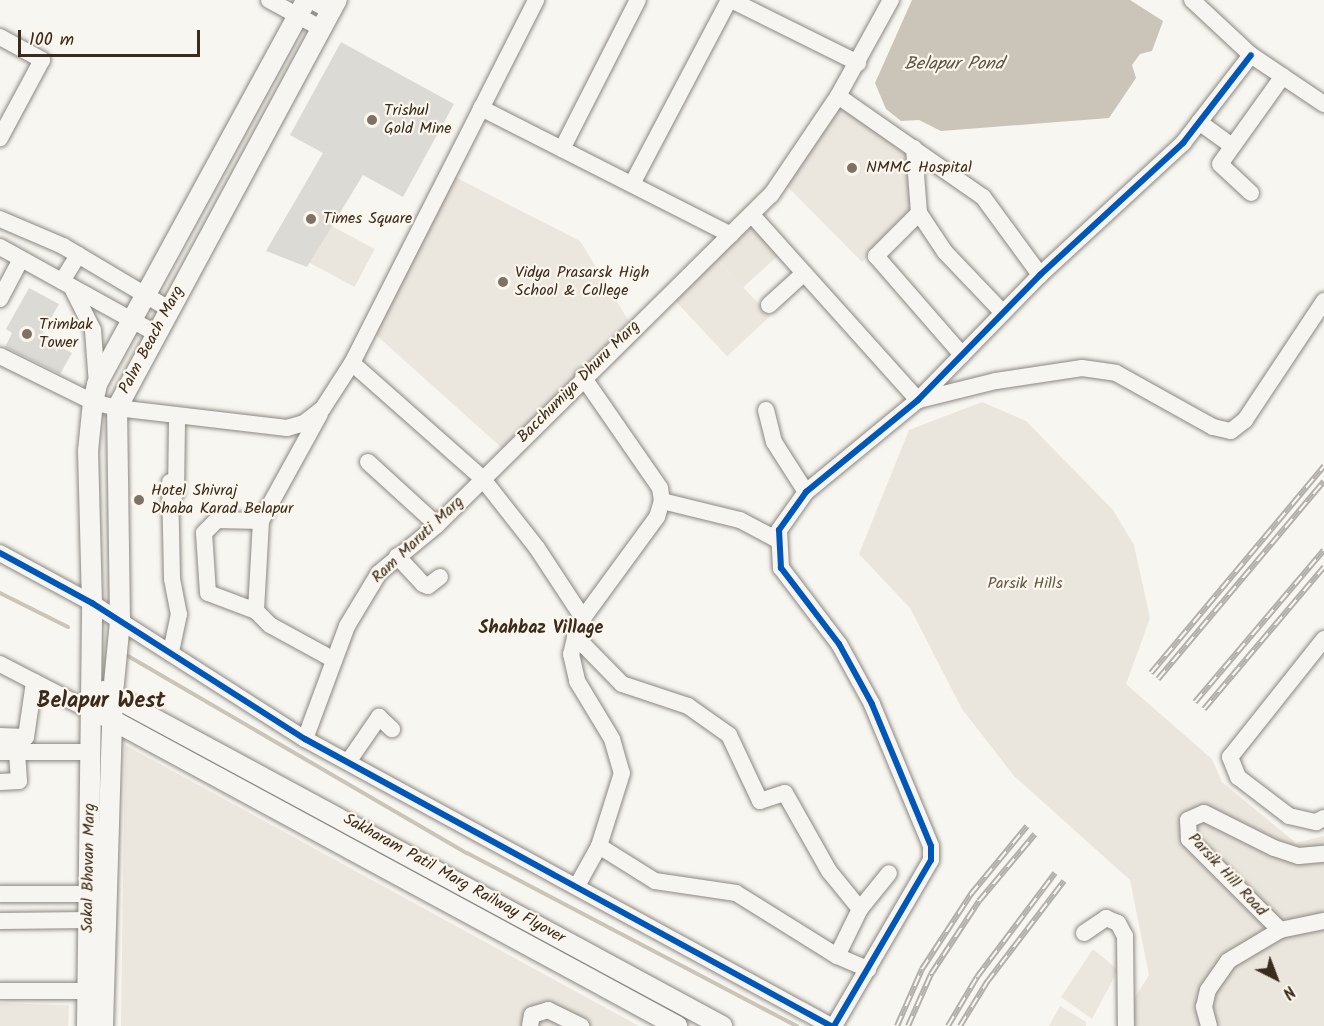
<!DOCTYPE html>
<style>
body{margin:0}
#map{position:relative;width:1324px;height:1026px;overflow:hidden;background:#f8f6f0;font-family:Kalam,sans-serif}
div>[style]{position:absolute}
.built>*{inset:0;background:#ebe6de;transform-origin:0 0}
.green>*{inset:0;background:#eae6dd;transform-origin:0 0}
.water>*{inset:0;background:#cac4b9}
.stream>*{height:4px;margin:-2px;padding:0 2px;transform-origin:2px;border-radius:2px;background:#cac4b9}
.building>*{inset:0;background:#dcdad5}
.roads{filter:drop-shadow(0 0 2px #8b8781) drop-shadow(0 0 2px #8b8781)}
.minor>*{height:16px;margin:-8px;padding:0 8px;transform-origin:8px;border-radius:8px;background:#f6f5f1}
.major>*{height:20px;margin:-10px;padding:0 10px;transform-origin:10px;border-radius:10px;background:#f6f5f1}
.rail>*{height:6px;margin-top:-3px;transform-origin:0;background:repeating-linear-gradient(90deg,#fbf7ec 0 11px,#b3b0ac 0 22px);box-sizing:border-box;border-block:2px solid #b3b0ac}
.cycleway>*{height:6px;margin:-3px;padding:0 3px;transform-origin:3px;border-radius:3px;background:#0057b8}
.dots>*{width:16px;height:16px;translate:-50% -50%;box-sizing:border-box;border:3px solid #fbf7ec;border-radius:50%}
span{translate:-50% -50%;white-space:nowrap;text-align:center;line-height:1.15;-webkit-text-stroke:4.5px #fbf7ec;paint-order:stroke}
.poi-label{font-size:16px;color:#3b2a1e}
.left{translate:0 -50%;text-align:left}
.street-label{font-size:16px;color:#3b2a1e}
.park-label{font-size:16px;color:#64564a}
.water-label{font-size:18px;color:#605246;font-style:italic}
.neighbourhood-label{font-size:18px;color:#3b2a1e;font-weight:700}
.district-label{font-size:22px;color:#3b2a1e;font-weight:700}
.north{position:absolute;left:1246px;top:948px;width:60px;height:60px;-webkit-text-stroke:4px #fbf7ec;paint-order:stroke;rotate:138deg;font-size:16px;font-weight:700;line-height:24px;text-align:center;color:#3b2a1e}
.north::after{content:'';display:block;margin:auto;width:21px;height:27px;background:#3b2a1e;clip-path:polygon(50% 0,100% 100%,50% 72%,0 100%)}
.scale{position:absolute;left:18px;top:30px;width:182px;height:27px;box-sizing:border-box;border:3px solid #3b2a1e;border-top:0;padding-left:8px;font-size:18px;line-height:21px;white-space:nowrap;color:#3b2a1e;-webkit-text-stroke:4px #fbf7ec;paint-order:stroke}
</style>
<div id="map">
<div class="built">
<i style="clip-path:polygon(839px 105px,907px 151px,911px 211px,862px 262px,786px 185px)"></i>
<i style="clip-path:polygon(455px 177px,580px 241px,630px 323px,503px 449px,375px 334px)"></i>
<i style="left:717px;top:259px;width:78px;height:59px;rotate:47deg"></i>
<i style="clip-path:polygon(125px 745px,639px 1026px,121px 1026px)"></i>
<i style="clip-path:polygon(1093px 949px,1118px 970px,1092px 1019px,1061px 997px)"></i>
<i style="left:0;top:1003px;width:69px;height:23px;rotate:2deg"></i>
<i style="clip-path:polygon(1060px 1006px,1086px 1022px,1086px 1026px,1049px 1026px)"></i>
</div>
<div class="green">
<i style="left:328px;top:224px;width:53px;height:43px;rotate:28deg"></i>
<i style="left:754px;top:225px;width:39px;height:50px;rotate:48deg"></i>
<i style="clip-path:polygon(982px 402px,1026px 421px,1113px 510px,1134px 545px,1150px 618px,1126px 684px,1212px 759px,1222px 782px,1296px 843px,1324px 836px,1324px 1026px,1117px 1026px,1149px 975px,1130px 880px,1014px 776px,962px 709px,910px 608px,859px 554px,909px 430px)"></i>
</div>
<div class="water">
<i style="clip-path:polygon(912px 0,1130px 0,1163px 21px,1152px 51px,1140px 54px,1132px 65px,1136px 78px,1109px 118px,941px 131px,919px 120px,901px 121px,886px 109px,875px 83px)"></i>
</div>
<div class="stream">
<i style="left:0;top:593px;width:76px;rotate:26.6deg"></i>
<i style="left:128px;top:656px;width:392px;rotate:30.2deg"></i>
<i style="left:467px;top:853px;width:373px;rotate:27.7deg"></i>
</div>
<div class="building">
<i style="clip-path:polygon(341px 42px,454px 104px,403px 197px,363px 175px,307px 267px,266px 251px,323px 153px,290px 135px)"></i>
<i style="clip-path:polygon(29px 288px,59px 304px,41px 336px,72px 353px,60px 374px,5px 347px,12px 333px,6px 329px)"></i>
</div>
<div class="roads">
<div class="minor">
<i style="left:269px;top:0;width:60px;rotate:28.7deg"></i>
<i style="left:310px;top:0;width:24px;rotate:28deg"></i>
<i style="left:731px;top:0;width:142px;rotate:26.4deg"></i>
<i style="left:1192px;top:0;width:81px;rotate:43deg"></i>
<i style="left:1251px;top:55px;width:88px;rotate:33.9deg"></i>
<i style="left:0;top:37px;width:48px;rotate:28.7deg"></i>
<i style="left:42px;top:60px;width:89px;rotate:118.3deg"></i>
<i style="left:838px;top:96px;width:177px;rotate:34.9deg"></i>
<i style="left:983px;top:197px;width:97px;rotate:53.8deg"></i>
<i style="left:481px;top:108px;width:280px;rotate:26.9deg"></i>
<i style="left:1199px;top:122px;width:41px;rotate:36deg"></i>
<i style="left:914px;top:148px;width:65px;rotate:85.6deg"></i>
<i style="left:919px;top:213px;width:47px;rotate:56.3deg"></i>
<i style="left:945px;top:252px;width:84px;rotate:46.4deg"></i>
<i style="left:562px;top:149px;width:167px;rotate:-63deg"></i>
<i style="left:632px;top:184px;width:208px;rotate:-62.2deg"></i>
<i style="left:1251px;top:193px;width:42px;rotate:-136.9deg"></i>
<i style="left:1220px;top:164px;width:108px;rotate:-54.4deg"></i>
<i style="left:919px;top:213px;width:61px;rotate:135deg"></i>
<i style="left:876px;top:256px;width:131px;rotate:49deg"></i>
<i style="left:752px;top:215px;width:249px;rotate:48.1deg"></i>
<i style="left:0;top:219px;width:69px;rotate:23.2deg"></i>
<i style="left:63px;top:246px;width:123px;rotate:30.7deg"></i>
<i style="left:0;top:247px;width:177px;rotate:29deg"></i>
<i style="left:62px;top:281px;width:31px;rotate:-58deg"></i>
<i style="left:72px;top:288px;width:47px;rotate:63.4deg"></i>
<i style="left:93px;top:330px;width:54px;rotate:85.8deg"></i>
<i style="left:0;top:299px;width:45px;rotate:-62.3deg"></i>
<i style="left:769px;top:305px;width:47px;rotate:-42.4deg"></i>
<i style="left:0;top:356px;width:104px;rotate:26.3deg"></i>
<i style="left:93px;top:402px;width:25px;rotate:14deg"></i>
<i style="left:117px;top:408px;width:171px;rotate:6.7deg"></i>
<i style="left:287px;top:428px;width:18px;rotate:-16deg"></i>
<i style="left:304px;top:423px;width:24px;rotate:-38deg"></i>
<i style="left:323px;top:408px;width:54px;rotate:-57.2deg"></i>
<i style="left:352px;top:363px;width:407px;rotate:-63.1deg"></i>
<i style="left:352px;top:363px;width:174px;rotate:41.5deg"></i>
<i style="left:482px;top:478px;width:89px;rotate:51.8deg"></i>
<i style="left:537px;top:548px;width:84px;rotate:56.7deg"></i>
<i style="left:583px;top:618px;width:125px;rotate:-53.8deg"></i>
<i style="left:657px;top:517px;width:17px;rotate:-73deg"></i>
<i style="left:662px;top:501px;width:13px;rotate:-99deg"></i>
<i style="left:660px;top:488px;width:135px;rotate:-124.7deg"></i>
<i style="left:919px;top:400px;width:79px;rotate:-13.9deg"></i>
<i style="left:996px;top:381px;width:87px;rotate:-8.6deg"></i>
<i style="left:1082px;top:368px;width:34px;rotate:8deg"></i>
<i style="left:1116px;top:373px;width:111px;rotate:29.1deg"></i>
<i style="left:1213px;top:427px;width:18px;rotate:13deg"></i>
<i style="left:1231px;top:431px;width:18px;rotate:-38deg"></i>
<i style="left:1245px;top:420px;width:143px;rotate:-56.4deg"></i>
<i style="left:766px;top:410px;width:33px;rotate:76deg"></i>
<i style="left:774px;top:442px;width:59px;rotate:57.4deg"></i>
<i style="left:320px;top:414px;width:122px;rotate:118.9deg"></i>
<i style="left:261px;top:521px;width:90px;rotate:93.2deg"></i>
<i style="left:256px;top:611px;width:20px;rotate:45deg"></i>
<i style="left:270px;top:625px;width:73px;rotate:28.7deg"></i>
<i style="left:368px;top:462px;width:93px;rotate:42.4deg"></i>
<i style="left:170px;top:482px;width:97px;rotate:88.8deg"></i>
<i style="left:172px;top:579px;width:36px;rotate:79deg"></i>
<i style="left:179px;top:614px;width:40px;rotate:102deg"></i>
<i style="left:176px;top:493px;width:75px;rotate:-89.2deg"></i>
<i style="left:662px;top:501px;width:80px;rotate:13.7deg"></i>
<i style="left:740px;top:520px;width:43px;rotate:27.8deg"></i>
<i style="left:0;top:553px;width:105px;rotate:28.5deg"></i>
<i style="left:92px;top:603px;width:253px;rotate:32.6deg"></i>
<i style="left:305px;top:739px;width:599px;rotate:28.62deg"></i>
<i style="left:397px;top:556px;width:38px;rotate:47deg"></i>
<i style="left:423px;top:584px;width:5px;rotate:22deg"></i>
<i style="left:428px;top:586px;width:15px;rotate:-37deg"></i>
<i style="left:256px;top:611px;width:51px;rotate:-159.4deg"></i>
<i style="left:208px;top:593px;width:60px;rotate:-93.8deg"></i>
<i style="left:204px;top:533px;width:18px;rotate:-45deg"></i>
<i style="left:217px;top:520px;width:44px;rotate:1.3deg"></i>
<i style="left:577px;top:629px;width:26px;rotate:103deg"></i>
<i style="left:571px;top:654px;width:28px;rotate:77deg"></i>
<i style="left:577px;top:681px;width:68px;rotate:58.9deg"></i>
<i style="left:612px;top:739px;width:35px;rotate:74deg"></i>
<i style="left:622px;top:773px;width:77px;rotate:107.5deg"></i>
<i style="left:599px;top:846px;width:43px;rotate:118.9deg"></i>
<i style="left:575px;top:636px;width:67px;rotate:45.6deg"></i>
<i style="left:622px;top:684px;width:70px;rotate:18.4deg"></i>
<i style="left:688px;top:706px;width:50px;rotate:35.3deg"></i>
<i style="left:729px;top:735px;width:73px;rotate:64.8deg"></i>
<i style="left:760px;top:801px;width:26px;rotate:-18deg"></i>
<i style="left:785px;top:793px;width:90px;rotate:60.6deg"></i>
<i style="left:829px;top:871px;width:49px;rotate:50.8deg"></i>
<i style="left:860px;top:909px;width:52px;rotate:116.1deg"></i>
<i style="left:1324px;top:639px;width:151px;rotate:128.5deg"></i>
<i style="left:1230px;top:757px;width:22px;rotate:68deg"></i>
<i style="left:1238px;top:777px;width:64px;rotate:37.4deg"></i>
<i style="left:1289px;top:816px;width:28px;rotate:13deg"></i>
<i style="left:1316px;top:822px;width:9px;rotate:-27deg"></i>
<i style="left:0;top:664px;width:102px;rotate:27.3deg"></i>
<i style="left:0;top:736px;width:26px;rotate:2deg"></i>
<i style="left:26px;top:737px;width:56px;rotate:-81.7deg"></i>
<i style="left:305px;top:739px;width:121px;rotate:-69.6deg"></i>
<i style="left:347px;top:626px;width:62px;rotate:-58.9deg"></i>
<i style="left:379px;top:573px;width:75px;rotate:-39.6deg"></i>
<i style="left:437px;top:525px;width:470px;rotate:-44.7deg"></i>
<i style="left:771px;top:195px;width:120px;rotate:-55.9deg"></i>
<i style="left:838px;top:96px;width:110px;rotate:-61.1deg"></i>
<i style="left:0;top:752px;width:91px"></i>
<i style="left:348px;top:762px;width:55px;rotate:-55.4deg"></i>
<i style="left:379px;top:717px;width:18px;rotate:43deg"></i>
<i style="left:0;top:782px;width:19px;rotate:-3deg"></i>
<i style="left:19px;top:781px;width:29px;rotate:-94deg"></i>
<i style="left:599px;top:846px;width:66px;rotate:32deg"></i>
<i style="left:655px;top:881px;width:82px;rotate:8.4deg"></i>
<i style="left:736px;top:893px;width:119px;rotate:32deg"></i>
<i style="left:837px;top:956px;width:34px;rotate:23deg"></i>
<i style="left:0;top:894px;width:89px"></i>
<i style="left:860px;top:909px;width:46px;rotate:-51.1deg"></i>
<i style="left:0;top:921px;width:89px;rotate:-0.6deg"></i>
<i style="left:1280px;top:930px;width:129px;rotate:-135deg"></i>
<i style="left:1189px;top:839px;width:19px;rotate:-93deg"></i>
<i style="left:1188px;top:820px;width:17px;rotate:-24deg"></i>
<i style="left:1204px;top:813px;width:78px;rotate:26.6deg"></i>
<i style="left:1274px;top:848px;width:26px;rotate:18deg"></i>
<i style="left:1299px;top:856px;width:25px;rotate:-5deg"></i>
<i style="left:1084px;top:933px;width:27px;rotate:-34deg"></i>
<i style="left:1106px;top:918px;width:13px;rotate:23deg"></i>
<i style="left:1118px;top:923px;width:15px;rotate:62deg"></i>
<i style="left:1125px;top:936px;width:90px;rotate:89.4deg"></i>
<i style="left:0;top:991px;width:100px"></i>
<i style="left:530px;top:1026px;width:11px;rotate:-80deg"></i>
<i style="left:532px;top:1015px;width:17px;rotate:-17deg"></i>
<i style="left:548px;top:1010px;width:37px;rotate:26deg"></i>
<i style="left:834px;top:1026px;width:192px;rotate:-59.7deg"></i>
<i style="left:931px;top:860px;width:14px;rotate:-90deg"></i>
<i style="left:931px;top:846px;width:154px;rotate:-112.6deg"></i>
<i style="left:872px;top:704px;width:68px;rotate:-118.8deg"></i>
<i style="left:839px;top:644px;width:96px;rotate:-127.3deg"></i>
<i style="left:781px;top:568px;width:38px;rotate:-93deg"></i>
<i style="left:779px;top:530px;width:47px;rotate:-54.6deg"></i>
<i style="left:806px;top:492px;width:145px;rotate:-39.4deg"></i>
<i style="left:918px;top:400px;width:175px;rotate:-45.7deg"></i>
<i style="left:1040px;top:275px;width:195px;rotate:-42.7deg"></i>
<i style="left:1183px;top:143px;width:111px;rotate:-52.3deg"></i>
<i style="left:1209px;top:1026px;width:20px;rotate:-105deg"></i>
<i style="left:1204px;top:1007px;width:17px;rotate:-77deg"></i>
<i style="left:1208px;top:990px;width:35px;rotate:-55deg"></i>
<i style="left:1228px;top:961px;width:61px;rotate:-30.8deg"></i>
<i style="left:1280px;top:930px;width:45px;rotate:-11.6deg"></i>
</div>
<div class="major">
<i style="left:103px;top:691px;width:704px;rotate:28.42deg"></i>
<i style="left:103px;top:715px;width:653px;rotate:28.45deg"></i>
<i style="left:87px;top:1026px;width:423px;rotate:-89.3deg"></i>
<i style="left:92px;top:603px;width:152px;rotate:-91.5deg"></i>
<i style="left:88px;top:451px;width:49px;rotate:-84.2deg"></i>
<i style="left:93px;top:402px;width:18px;rotate:-77deg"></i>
<i style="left:97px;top:384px;width:437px;rotate:-61.4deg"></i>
<i style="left:103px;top:1026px;width:333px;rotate:-88.3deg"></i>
<i style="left:113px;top:693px;width:72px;rotate:-84.4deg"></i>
<i style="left:120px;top:621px;width:213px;rotate:-90.8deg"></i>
<i style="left:117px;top:408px;width:464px;rotate:-61.7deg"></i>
</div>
</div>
<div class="rail">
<i style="left:1151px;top:673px;width:270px;rotate:-50.1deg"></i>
<i style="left:1158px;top:679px;width:258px;rotate:-50deg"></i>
<i style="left:1195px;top:702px;width:199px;rotate:-49.7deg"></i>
<i style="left:1204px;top:709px;width:186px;rotate:-49.8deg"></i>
<i style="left:897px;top:1026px;width:62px;rotate:-66.3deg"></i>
<i style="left:922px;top:969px;width:90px;rotate:-56.8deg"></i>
<i style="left:971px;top:894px;width:88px;rotate:-50.5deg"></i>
<i style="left:908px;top:1026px;width:57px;rotate:-66.1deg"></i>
<i style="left:931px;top:974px;width:87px;rotate:-56.7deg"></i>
<i style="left:979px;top:901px;width:87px;rotate:-50.1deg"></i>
<i style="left:948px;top:1026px;width:57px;rotate:-59.4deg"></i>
<i style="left:977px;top:977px;width:130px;rotate:-53.1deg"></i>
<i style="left:960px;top:1026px;width:52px;rotate:-58.5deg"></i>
<i style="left:987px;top:982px;width:127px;rotate:-52.7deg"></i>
</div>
<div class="cycleway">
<i style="left:0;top:553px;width:105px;rotate:28.5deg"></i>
<i style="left:92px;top:603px;width:253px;rotate:32.6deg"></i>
<i style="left:305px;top:739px;width:599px;rotate:28.62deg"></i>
<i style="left:834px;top:1026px;width:192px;rotate:-59.7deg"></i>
<i style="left:931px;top:860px;width:14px;rotate:-90deg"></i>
<i style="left:931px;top:846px;width:154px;rotate:-112.6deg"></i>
<i style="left:872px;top:704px;width:68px;rotate:-118.8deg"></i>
<i style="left:839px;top:644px;width:96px;rotate:-127.3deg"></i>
<i style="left:781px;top:568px;width:38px;rotate:-93deg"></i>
<i style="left:779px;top:530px;width:47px;rotate:-54.6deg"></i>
<i style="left:806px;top:492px;width:145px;rotate:-39.4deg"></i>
<i style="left:918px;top:400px;width:175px;rotate:-45.7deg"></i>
<i style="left:1040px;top:275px;width:195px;rotate:-42.7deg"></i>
<i style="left:1183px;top:143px;width:111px;rotate:-52.3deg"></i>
</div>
<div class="dots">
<i style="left:372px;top:120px;background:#7d7168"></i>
<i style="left:852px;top:168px;background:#7d7168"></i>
<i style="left:311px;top:219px;background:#7d7168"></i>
<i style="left:503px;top:282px;background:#7d7168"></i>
<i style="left:27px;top:334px;background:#7d7168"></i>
<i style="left:139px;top:500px;background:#7d7168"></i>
</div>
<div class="poi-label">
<span class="left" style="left:384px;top:120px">Trishul<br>Gold Mine</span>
<span class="left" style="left:866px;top:168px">NMMC Hospital</span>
<span class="left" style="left:323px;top:219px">Times Square</span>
<span class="left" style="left:515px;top:282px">Vidya Prasarsk High<br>School &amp; College</span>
<span class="left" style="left:39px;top:334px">Trimbak<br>Tower</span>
<span class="left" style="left:151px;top:500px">Hotel Shivraj<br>Dhaba Karad Belapur</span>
</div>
<div class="street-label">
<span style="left:152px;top:340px;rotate:-62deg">Palm Beach Marg</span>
<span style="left:579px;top:382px;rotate:-45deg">Bacchumiya Dhuru Marg</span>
<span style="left:418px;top:540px;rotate:-43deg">Ram Maruti Marg</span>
<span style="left:89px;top:868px;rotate:-89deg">Sakal Bhavan Marg</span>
<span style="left:1227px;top:875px;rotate:47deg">Parsik Hill Road</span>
<span style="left:454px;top:879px;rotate:29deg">Sakharam Patil Marg Railway Flyover</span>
</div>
<div class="park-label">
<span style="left:1025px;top:584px">Parsik Hills</span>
</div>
<div class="water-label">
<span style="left:954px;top:65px">Belapur Pond</span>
</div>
<div class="neighbourhood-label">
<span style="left:541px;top:629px">Shahbaz Village</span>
</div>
<div class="district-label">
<span style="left:101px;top:702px">Belapur West</span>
</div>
<div class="north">N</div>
<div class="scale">100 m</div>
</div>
